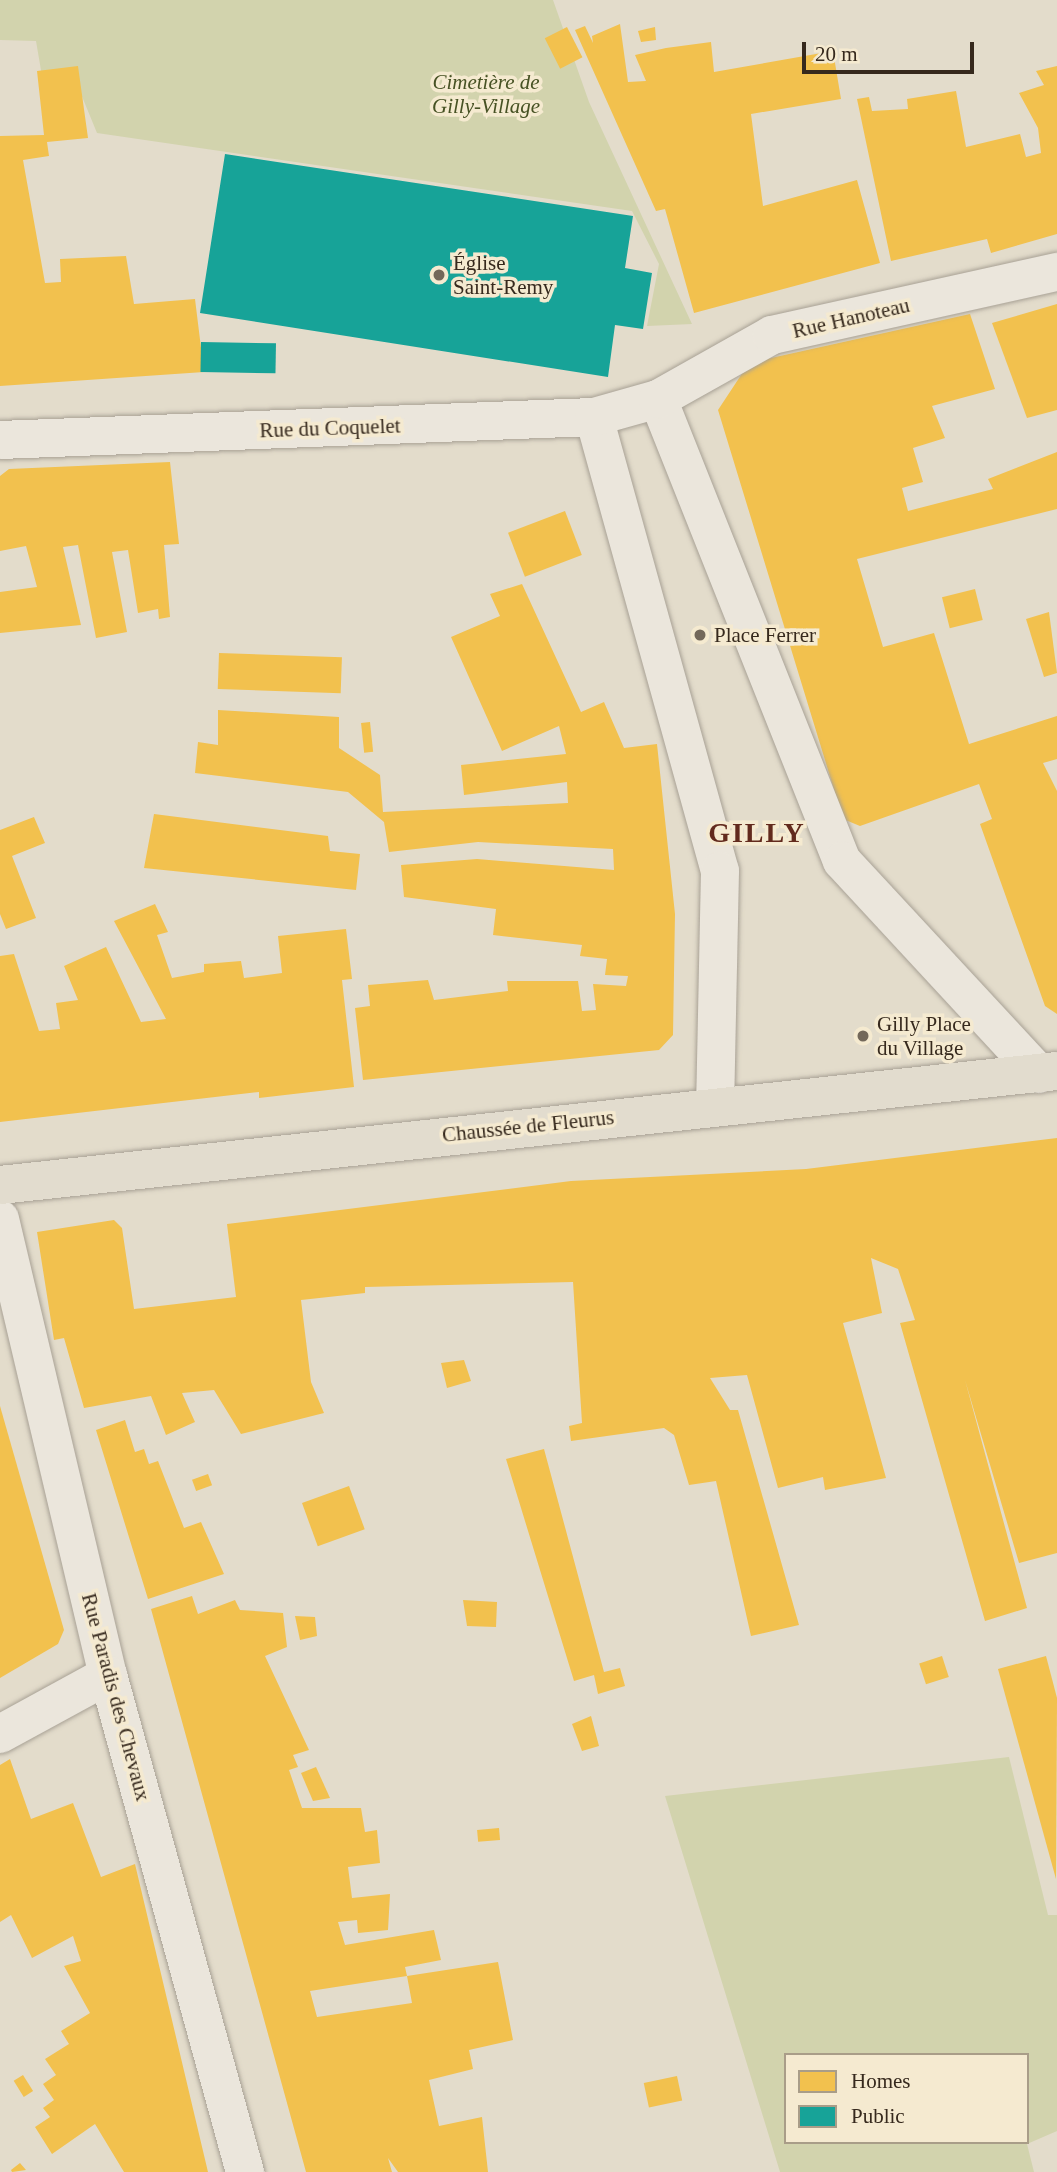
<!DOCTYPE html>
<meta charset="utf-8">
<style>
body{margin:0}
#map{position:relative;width:1057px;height:2172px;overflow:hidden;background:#e3dccb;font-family:"Times New Roman",serif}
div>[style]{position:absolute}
.green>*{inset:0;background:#d2d3ad}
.homes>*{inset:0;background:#f2c14e;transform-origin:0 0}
.public>*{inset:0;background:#17a398;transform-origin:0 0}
.roads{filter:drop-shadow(0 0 2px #a8a195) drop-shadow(0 0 2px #a8a195)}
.minor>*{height:38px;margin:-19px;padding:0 19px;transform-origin:19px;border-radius:19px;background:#ebe6dc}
.primary>*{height:38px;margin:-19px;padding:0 19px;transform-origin:19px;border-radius:19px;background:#e2dcce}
.dots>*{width:19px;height:19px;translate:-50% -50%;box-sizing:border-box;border:4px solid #f5ead0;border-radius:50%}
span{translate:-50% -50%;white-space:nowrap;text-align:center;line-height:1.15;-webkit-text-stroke:7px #f5ead0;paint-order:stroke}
.park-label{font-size:21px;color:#475224;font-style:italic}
.poi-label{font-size:21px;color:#36291d}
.left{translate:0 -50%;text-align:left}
.street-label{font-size:21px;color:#36291d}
.district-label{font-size:28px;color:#622a1d;font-weight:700;letter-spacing:2px}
.legend{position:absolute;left:784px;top:2053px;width:245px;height:91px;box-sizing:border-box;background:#f5ead0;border:2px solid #a99d88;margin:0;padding:9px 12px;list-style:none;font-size:21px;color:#36291d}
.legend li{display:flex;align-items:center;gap:14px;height:35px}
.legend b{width:35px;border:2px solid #a99d88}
.scale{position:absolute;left:802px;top:42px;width:172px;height:32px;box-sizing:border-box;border:4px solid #36291d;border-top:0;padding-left:9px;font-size:21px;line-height:24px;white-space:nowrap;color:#36291d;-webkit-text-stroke:5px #f5ead0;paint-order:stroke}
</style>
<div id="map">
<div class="green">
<i style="clip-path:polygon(0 0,553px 0,589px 102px,692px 324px,647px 326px,659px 264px,632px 211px,97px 133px,74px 77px,43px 82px,36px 41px,0 40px)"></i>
<i style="clip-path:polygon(evenodd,1009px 1757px,1048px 1915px,1057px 1915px,1057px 2131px,1027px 2144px,1034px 2172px,780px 2172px,665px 1796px,1009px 1757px,786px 2055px,1027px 2055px,1027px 2142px,786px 2142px,786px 2055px)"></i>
</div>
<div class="homes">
<i style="clip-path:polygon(620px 24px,628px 82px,646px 81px,635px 55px,666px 48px,711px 42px,714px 72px,833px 51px,841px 99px,751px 114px,763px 206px,857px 180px,880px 263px,694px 313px,665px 209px,656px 211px,575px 30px,585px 26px,593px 43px,592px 36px)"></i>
<i style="left:567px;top:27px;width:34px;height:25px;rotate:63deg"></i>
<i style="clip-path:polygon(655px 27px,656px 40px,641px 42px,638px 31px)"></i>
<i style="clip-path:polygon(78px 66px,88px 138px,47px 142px,49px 156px,23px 160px,45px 283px,61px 282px,60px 259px,126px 256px,134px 304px,195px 299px,204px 372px,0 386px,0 136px,44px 135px,37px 71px)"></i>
<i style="clip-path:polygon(1057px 66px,1057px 234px,991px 253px,987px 239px,891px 261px,857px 99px,869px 97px,872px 111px,908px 109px,907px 99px,956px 91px,966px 147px,1020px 134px,1026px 157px,1041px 153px,1038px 128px,1019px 93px,1044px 85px,1036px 71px)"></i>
<i style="clip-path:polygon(1057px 304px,1057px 410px,1027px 418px,992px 323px)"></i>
<i style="clip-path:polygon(970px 314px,995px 389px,932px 406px,945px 438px,913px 448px,923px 482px,902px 488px,908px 511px,993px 489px,988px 479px,1057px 452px,1057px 509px,857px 559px,883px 647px,934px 633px,969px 744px,1057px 716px,1057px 759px,1043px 763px,1057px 791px,1057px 1014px,1045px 1006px,980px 824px,992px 819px,979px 784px,860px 826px,843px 819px,718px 410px,749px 363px)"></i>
<i style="clip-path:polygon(170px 462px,179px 544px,164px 545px,170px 617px,159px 619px,158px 609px,138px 613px,128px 550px,112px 552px,127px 632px,96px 638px,78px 545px,63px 547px,81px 625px,0 633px,0 592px,37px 587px,26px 546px,0 551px,0 476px,9px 469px)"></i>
<i style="left:565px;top:511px;width:47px;height:61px;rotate:69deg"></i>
<i style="clip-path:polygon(522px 584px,581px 712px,604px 702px,624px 748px,657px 744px,675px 914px,673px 1035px,659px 1050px,363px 1080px,355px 1008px,370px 1006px,368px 985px,428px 980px,434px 1000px,508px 991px,507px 981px,578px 981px,582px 1011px,596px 1010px,593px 984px,626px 986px,628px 976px,605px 975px,607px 959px,580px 956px,582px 945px,493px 935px,496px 909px,404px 897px,401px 865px,477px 859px,614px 870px,613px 849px,478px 842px,389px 852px,384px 822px,348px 792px,195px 773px,198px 742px,218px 745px,218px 710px,339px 717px,339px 748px,380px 775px,383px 812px,568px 803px,567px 782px,464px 795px,461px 765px,566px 754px,559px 726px,502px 751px,451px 637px,500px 616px,490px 594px)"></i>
<i style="left:975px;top:589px;width:32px;height:34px;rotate:76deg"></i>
<i style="clip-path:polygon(1049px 612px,1057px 673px,1044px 677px,1026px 619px)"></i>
<i style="left:219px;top:653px;width:123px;height:36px;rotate:2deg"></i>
<i style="left:370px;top:722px;width:30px;height:9px;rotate:84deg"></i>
<i style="clip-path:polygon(154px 814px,328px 836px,330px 851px,360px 854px,356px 890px,144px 868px)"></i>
<i style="clip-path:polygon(34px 817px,45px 843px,12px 856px,36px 918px,6px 929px,0 914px,0 830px)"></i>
<i style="clip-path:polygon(155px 904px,168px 932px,157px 935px,172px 978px,204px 972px,204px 964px,241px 961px,244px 978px,282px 973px,278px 936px,346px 929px,352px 979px,342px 980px,354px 1087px,259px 1098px,259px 1092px,0 1122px,0 956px,14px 954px,39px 1031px,60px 1029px,56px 1003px,78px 1000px,64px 966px,106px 947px,141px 1022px,166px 1019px,114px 921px)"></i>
<i style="clip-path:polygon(1057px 1138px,1057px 1553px,1019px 1563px,965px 1380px,1027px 1608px,985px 1621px,900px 1323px,915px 1320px,898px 1269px,871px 1258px,882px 1313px,843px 1323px,886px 1478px,825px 1490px,823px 1477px,778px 1488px,747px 1375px,710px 1378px,730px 1410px,738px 1410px,799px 1625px,751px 1636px,716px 1481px,689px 1485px,674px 1435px,664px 1428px,571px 1441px,569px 1426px,582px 1423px,573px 1282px,365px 1287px,365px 1293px,301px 1300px,311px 1382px,324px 1413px,241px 1434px,214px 1390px,182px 1393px,195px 1422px,166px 1435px,151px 1396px,84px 1408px,64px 1338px,54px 1340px,37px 1232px,114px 1220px,122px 1228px,134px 1309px,236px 1297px,227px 1224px,571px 1181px,806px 1169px)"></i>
<i style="clip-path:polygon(464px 1360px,471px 1381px,447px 1388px,441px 1363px)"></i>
<i style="clip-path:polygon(0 1406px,64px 1630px,58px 1644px,0 1678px)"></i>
<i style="clip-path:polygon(125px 1420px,135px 1452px,144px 1449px,149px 1464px,158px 1461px,184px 1528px,201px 1522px,224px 1574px,148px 1599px,96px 1430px)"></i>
<i style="clip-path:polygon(544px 1449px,604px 1672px,620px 1668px,625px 1686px,598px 1694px,594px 1675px,574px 1681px,506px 1459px)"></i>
<i style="left:208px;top:1474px;width:12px;height:17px;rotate:70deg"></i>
<i style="left:349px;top:1486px;width:46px;height:50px;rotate:70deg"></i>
<i style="clip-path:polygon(192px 1596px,198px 1614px,235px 1600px,240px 1610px,283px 1613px,287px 1647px,265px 1656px,309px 1750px,293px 1755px,298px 1767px,289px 1770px,302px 1808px,361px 1808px,365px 1832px,377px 1830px,380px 1863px,348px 1867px,352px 1898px,390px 1894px,388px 1930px,358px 1933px,357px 1920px,338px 1922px,345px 1945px,434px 1930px,441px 1960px,405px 1967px,407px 1976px,310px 1991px,317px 2017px,412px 2003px,407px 1976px,498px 1962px,513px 2040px,469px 2050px,473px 2069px,429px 2080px,439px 2126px,482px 2117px,488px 2172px,398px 2172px,388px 2158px,392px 2172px,306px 2172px,151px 1609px)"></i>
<i style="clip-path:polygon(463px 1600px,497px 1602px,496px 1627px,467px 1626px)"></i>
<i style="clip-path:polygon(295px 1616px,315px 1617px,317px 1636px,300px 1640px)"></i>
<i style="left:942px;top:1656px;width:22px;height:24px;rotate:72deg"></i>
<i style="clip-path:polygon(1046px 1656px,1057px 1698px,1056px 1879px,998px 1669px)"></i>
<i style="clip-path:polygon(591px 1716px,599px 1746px,582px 1751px,572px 1724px)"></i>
<i style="clip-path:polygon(10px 1759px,31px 1819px,73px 1803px,101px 1877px,135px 1864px,208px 2172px,124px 2172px,95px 2124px,52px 2154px,35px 2127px,50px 2117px,43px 2108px,54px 2100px,43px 2084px,56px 2075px,45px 2059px,69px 2044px,61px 2031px,90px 2013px,64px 1966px,81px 1961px,73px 1936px,32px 1958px,11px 1915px,0 1922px,0 1765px)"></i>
<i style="clip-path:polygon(316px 1767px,330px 1798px,313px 1801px,301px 1773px)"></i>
<i style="left:499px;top:1828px;width:12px;height:22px;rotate:85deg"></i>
<i style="left:23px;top:2075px;width:19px;height:11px;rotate:58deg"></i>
<i style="left:677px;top:2076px;width:25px;height:34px;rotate:78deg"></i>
<i style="clip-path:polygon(20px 2163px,26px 2170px,12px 2172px,11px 2170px)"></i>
</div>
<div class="public">
<i style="clip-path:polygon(225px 154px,633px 216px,625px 268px,652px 273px,643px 329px,615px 325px,608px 377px,200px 313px)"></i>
<i style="left:201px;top:342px;width:75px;height:30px;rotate:1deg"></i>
</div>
<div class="roads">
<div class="minor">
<i style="left:658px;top:399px;width:497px;rotate:68.3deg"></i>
<i style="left:842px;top:861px;width:290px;rotate:47.2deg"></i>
<i style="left:594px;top:417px;width:471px;rotate:74.5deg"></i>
<i style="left:720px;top:871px;width:235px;rotate:91.2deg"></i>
<i style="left:0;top:440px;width:594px;rotate:-2.22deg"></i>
<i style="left:594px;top:417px;width:66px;rotate:-15.7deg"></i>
<i style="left:658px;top:399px;width:131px;rotate:-29.3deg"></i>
<i style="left:772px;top:335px;width:292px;rotate:-12.5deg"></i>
<i style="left:0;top:1219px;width:469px;rotate:76.7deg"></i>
<i style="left:108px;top:1675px;width:516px;rotate:74.59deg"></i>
<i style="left:0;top:1734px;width:123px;rotate:-28.6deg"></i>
</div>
<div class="primary">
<i style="left:0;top:1185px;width:1063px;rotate:-6.16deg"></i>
</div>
</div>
<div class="dots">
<i style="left:439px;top:275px;background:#73685a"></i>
<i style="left:700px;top:635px;background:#73685a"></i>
<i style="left:863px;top:1036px;background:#73685a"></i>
</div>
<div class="park-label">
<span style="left:486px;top:94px">Cimetière de<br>Gilly-Village</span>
</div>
<div class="poi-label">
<span class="left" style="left:453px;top:275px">Église<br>Saint-Remy</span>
<span class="left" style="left:714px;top:635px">Place Ferrer</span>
<span class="left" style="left:877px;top:1036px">Gilly Place<br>du Village</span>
</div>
<div class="street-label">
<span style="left:851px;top:318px;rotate:-13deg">Rue Hanoteau</span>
<span style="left:330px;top:428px;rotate:-2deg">Rue du Coquelet</span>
<span style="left:528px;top:1126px;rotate:-6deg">Chaussée de Fleurus</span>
<span style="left:116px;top:1697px;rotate:75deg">Rue Paradis des Chevaux</span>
</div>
<div class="district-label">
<span style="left:757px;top:833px">GILLY</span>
</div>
<ul class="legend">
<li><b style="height:19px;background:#f2c14e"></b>Homes</li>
<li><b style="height:19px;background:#17a398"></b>Public</li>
</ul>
<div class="scale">20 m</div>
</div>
